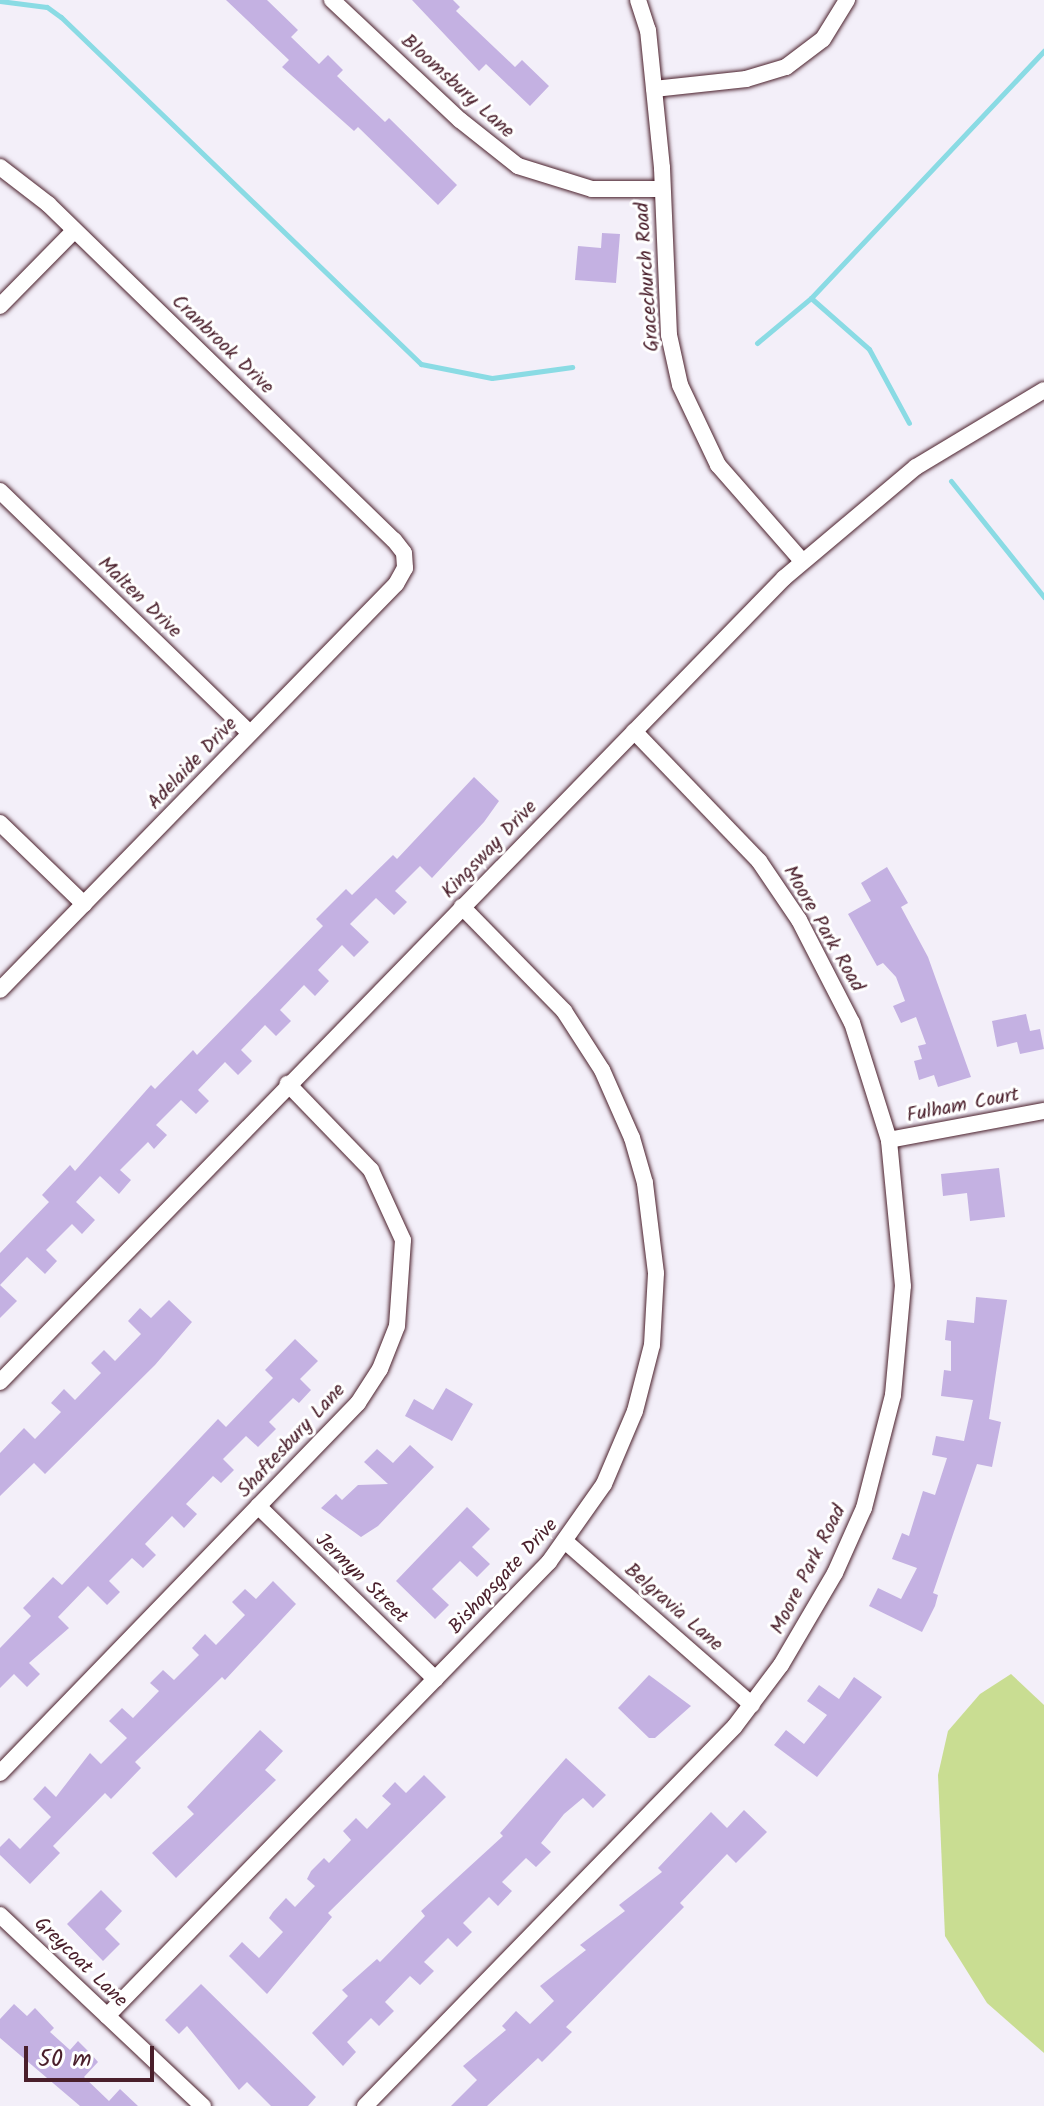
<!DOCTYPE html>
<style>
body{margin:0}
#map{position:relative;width:1044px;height:2106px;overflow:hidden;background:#f3eff9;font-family:Kalam,sans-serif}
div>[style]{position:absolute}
.green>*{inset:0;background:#c9dd92}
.stream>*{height:5px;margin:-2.5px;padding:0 2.5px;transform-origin:2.5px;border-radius:2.5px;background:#8adbe4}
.building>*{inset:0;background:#c4b1e2}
.roads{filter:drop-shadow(0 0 2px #4a1f2b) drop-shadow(0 0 2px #4a1f2b)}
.minor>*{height:16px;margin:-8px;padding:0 8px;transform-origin:8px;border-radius:8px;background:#fff}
span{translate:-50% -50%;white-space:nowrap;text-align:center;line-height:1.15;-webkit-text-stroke:6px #fff;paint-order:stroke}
.street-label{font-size:20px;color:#4a1f2b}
.scale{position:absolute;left:24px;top:2046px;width:130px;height:36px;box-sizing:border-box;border:4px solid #4a1f2b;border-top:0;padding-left:10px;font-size:24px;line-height:28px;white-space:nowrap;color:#4a1f2b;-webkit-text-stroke:6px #fff;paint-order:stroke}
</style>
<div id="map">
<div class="green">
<i style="clip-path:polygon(1011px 1674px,1044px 1705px,1044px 2053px,987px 2003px,945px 1936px,938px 1775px,948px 1731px,980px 1694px)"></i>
</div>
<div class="stream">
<i style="left:0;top:1px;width:47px;rotate:7.3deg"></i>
<i style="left:47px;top:7px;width:17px;rotate:36deg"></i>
<i style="left:61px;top:17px;width:500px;rotate:43.95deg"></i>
<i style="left:421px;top:364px;width:72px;rotate:11.2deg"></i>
<i style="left:492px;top:378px;width:81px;rotate:-7.8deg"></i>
<i style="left:811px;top:298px;width:77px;rotate:41.3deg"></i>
<i style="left:869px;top:349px;width:84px;rotate:61.6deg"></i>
<i style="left:757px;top:343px;width:70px;rotate:-39.8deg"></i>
<i style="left:811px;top:298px;width:340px;rotate:-46.7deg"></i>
<i style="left:951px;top:481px;width:149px;rotate:51.3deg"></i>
</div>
<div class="building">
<i style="clip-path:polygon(226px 0,267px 0,298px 30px,291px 37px,319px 64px,328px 55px,343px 70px,337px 76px,385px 122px,389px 118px,457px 185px,438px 205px,358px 127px,354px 131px,282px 67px,289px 60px)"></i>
<i style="clip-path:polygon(412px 0,453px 0,460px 7px,456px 11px,515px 67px,522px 60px,549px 86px,530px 106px,486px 64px,479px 71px)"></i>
<i style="clip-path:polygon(602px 233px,620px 234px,616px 283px,575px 280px,578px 246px,601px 248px)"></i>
<i style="clip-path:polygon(474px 777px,499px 801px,484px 822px,432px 878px,420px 866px,395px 891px,407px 902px,394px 915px,376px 898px,350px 924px,369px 942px,354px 957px,342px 945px,318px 970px,329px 981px,315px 996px,304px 985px,280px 1010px,291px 1021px,276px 1036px,265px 1025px,241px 1050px,252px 1061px,238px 1075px,225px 1062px,198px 1090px,209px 1101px,196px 1114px,181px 1100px,156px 1125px,167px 1135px,154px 1149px,148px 1142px,120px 1170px,131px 1180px,119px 1194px,100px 1176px,76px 1202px,95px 1220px,82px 1234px,72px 1224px,46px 1250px,57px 1261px,45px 1274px,27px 1257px,0 1285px,17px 1301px,0 1318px,0 1253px,49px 1202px,42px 1195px,70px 1165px,75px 1171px,151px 1085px,155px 1089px,193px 1050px,197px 1055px,323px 926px,316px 919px,346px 889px,352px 895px,393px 855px,397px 859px)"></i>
<i style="clip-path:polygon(887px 867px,908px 903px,901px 907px,928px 957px,971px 1077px,938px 1087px,934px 1075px,919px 1080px,914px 1061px,922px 1059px,918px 1046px,926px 1044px,916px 1017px,901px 1023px,893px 1006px,905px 1001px,896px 977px,883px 963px,877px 966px,848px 914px,871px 901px,861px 883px)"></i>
<i style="clip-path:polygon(1026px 1014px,1030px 1031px,1040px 1029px,1044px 1049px,1020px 1054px,1017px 1042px,997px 1047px,992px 1021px)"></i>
<i style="clip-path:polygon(999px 1168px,1005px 1217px,970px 1221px,967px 1193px,943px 1196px,941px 1174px)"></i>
<i style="clip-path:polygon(976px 1297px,1007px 1300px,989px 1419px,1001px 1422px,992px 1467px,977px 1464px,933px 1593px,938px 1595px,935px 1606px,922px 1632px,869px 1606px,878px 1588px,901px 1599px,917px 1568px,892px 1559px,902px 1533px,909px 1536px,923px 1491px,935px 1495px,947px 1458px,932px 1455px,936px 1436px,964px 1441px,973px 1400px,941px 1396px,944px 1370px,951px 1371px,951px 1341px,945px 1340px,947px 1320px,974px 1323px)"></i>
<i style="clip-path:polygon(169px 1300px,192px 1322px,155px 1365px,45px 1474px,34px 1463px,0 1496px,0 1453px,24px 1428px,35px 1439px,61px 1412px,51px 1403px,64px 1389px,75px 1400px,101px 1373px,91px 1363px,104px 1350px,115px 1361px,141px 1334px,128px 1321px,140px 1308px,151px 1318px)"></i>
<i style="clip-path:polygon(295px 1339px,318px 1361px,300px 1379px,311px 1390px,299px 1403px,293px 1398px,269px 1422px,276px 1429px,258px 1447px,246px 1436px,223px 1459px,234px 1470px,221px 1483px,213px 1476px,186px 1504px,197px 1514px,184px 1528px,172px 1516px,145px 1544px,156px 1555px,143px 1568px,132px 1558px,109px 1581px,120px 1592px,107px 1605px,88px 1586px,58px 1617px,69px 1628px,29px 1663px,40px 1674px,27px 1687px,14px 1674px,0 1688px,0 1648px,31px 1616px,23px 1608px,53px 1577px,62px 1585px,218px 1419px,226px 1427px,273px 1378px,265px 1370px)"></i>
<i style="clip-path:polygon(446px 1388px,473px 1404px,452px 1441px,405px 1416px,414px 1399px,433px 1410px)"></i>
<i style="clip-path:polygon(410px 1445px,434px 1467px,378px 1526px,361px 1537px,321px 1508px,336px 1494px,342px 1500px,358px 1485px,388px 1484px,364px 1462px,377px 1449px,393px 1463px)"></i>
<i style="clip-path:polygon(467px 1507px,490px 1529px,472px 1547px,490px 1564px,477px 1577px,460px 1561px,432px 1589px,449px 1605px,435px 1619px,396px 1581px)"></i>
<i style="clip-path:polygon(273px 1581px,296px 1604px,225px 1680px,222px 1677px,135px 1762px,141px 1768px,111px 1799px,105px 1793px,53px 1846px,60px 1853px,30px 1884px,0 1855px,0 1847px,9px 1838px,20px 1849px,51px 1817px,33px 1799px,45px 1786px,56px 1797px,90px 1753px,101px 1764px,127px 1738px,109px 1721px,122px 1708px,133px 1718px,159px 1691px,150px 1683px,163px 1670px,174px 1680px,199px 1655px,192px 1648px,205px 1634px,216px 1645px,245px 1615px,232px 1602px,245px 1589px,256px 1599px)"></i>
<i style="clip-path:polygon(649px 1675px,691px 1706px,655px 1738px,649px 1738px,618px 1708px)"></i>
<i style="clip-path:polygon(854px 1677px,882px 1697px,817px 1777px,774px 1745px,786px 1730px,804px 1744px,827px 1715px,807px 1701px,819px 1685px,839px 1699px)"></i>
<i style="clip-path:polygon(260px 1730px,283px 1751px,265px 1770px,276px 1780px,176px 1878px,152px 1853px,194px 1814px,187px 1807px)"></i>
<i style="clip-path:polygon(566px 1758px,606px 1795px,593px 1808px,583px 1798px,564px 1814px,541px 1843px,551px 1852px,536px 1867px,526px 1858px,502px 1882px,512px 1891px,498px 1906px,489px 1897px,463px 1923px,472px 1932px,457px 1947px,448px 1938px,424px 1962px,434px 1971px,420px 1985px,410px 1976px,385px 2002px,394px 2011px,379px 2026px,371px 2018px,347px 2042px,356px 2052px,343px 2066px,312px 2033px,348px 1996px,342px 1990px,377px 1959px,380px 1962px,425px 1916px,421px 1911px,503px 1836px,500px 1833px)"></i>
<i style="clip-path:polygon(424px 1775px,446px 1797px,328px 1913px,332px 1917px,267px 1994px,229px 1956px,242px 1942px,259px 1958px,283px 1932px,269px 1918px,273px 1912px,286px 1898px,295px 1907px,315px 1886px,307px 1879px,311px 1871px,324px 1858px,329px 1863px,351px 1840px,343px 1831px,356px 1818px,367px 1829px,391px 1804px,382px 1796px,395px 1782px,406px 1793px)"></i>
<i style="clip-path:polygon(744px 1810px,767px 1832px,736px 1863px,727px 1854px,680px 1903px,684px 1907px,566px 2027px,572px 2032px,542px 2062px,538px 2058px,487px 2106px,451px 2106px,477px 2080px,463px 2066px,506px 2030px,502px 2026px,516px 2011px,530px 2024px,554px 2001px,540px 1986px,586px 1950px,580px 1945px,625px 1911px,619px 1905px,662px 1872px,658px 1868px,711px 1812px,727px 1828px)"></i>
<i style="clip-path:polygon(101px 1890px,122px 1911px,105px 1929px,120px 1944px,103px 1961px,67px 1924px)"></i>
<i style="clip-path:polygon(201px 1984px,316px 2097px,308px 2106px,271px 2106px,247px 2082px,239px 2090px,187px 2026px,179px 2034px,165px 2020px)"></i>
<i style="clip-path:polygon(14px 2004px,27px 2016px,35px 2008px,54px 2028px,50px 2032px,70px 2050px,78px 2041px,92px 2055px,98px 2062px,84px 2077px,109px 2101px,120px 2089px,138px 2106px,80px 2106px,0 2038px,0 2019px)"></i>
</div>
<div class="roads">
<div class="minor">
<i style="left:332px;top:0;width:175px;rotate:43.2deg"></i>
<i style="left:460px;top:120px;width:74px;rotate:38.4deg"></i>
<i style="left:518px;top:166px;width:77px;rotate:17.3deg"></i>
<i style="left:592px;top:189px;width:70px"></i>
<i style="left:638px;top:0;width:32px;rotate:72deg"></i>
<i style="left:648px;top:30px;width:139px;rotate:84.2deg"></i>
<i style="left:662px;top:168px;width:167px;rotate:87.6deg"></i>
<i style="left:669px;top:335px;width:51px;rotate:77.6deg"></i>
<i style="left:680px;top:385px;width:89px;rotate:64.6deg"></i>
<i style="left:718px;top:465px;width:128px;rotate:48.8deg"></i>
<i style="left:654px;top:89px;width:93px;rotate:-6.2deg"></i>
<i style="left:746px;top:79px;width:42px;rotate:-16.7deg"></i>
<i style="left:786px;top:67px;width:46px;rotate:-37.1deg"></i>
<i style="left:823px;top:39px;width:46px;rotate:-58.4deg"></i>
<i style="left:0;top:167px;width:61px;rotate:37.6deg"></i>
<i style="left:48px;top:204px;width:482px;rotate:44.2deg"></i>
<i style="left:394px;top:540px;width:16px;rotate:52deg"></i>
<i style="left:404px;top:553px;width:15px;rotate:86deg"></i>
<i style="left:405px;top:568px;width:18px;rotate:119deg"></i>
<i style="left:396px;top:584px;width:567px;rotate:134.29deg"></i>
<i style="left:0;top:306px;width:105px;rotate:-45.4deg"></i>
<i style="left:0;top:491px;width:348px;rotate:44.1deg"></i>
<i style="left:0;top:823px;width:117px;rotate:44deg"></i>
<i style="left:889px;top:1140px;width:158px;rotate:-10.6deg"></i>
<i style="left:0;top:1382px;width:1123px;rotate:-45.72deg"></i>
<i style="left:784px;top:578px;width:172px;rotate:-40.1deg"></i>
<i style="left:916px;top:467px;width:149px;rotate:-31deg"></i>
<i style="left:258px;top:1506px;width:248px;rotate:44.3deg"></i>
<i style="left:566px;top:1542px;width:247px;rotate:41.2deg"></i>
<i style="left:0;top:1773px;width:515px;rotate:-45.94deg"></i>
<i style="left:358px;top:1403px;width:40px;rotate:-57.1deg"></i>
<i style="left:380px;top:1369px;width:46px;rotate:-68.4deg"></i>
<i style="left:397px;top:1326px;width:86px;rotate:-86deg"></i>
<i style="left:403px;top:1240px;width:77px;rotate:-114.6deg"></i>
<i style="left:371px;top:1170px;width:120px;rotate:-134deg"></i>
<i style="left:0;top:1915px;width:279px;rotate:43.3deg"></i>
<i style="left:107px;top:2016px;width:634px;rotate:-45.77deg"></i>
<i style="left:549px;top:1562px;width:95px;rotate:-54.8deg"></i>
<i style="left:604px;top:1484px;width:79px;rotate:-67deg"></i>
<i style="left:635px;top:1411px;width:68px;rotate:-75.6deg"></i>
<i style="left:652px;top:1345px;width:72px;rotate:-86.8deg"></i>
<i style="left:656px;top:1273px;width:91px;rotate:-97deg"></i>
<i style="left:645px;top:1183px;width:47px;rotate:-106.1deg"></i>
<i style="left:632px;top:1138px;width:74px;rotate:-113.8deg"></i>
<i style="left:602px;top:1070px;width:70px;rotate:-122.8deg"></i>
<i style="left:564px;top:1011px;width:146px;rotate:-134.4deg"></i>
<i style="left:365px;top:2106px;width:530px;rotate:-45.76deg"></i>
<i style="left:735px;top:1726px;width:76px;rotate:-53deg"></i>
<i style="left:781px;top:1665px;width:107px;rotate:-59.6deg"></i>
<i style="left:835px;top:1573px;width:71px;rotate:-66deg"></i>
<i style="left:864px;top:1508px;width:117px;rotate:-75.6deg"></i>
<i style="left:893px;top:1395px;width:109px;rotate:-84.8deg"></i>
<i style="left:903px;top:1286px;width:147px;rotate:-95.5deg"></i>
<i style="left:889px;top:1140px;width:123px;rotate:-107.5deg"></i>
<i style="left:852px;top:1023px;width:116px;rotate:-117.2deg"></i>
<i style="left:799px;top:920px;width:71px;rotate:-124.1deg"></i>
<i style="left:759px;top:861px;width:180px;rotate:-133.9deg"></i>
</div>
</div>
<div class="street-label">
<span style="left:457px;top:87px;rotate:42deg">Bloomsbury Lane</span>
<span style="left:648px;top:277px;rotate:-94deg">Gracechurch Road</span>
<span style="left:222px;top:345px;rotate:44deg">Cranbrook Drive</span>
<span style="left:139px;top:598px;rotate:44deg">Malten Drive</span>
<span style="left:193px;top:764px;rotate:-46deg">Adelaide Drive</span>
<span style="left:490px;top:850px;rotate:-46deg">Kingsway Drive</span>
<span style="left:823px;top:929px;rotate:60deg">Moore Park Road</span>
<span style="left:963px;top:1106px;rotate:-11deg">Fulham Court</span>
<span style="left:292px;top:1441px;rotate:-47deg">Shaftesbury Lane</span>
<span style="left:809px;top:1570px;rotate:-63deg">Moore Park Road</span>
<span style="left:504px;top:1577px;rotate:-47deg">Bishopsgate Drive</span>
<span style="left:361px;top:1579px;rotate:44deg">Jermyn Street</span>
<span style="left:673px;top:1608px;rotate:41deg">Belgravia Lane</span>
<span style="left:80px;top:1963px;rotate:44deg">Greycoat Lane</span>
</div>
<div class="scale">50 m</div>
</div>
